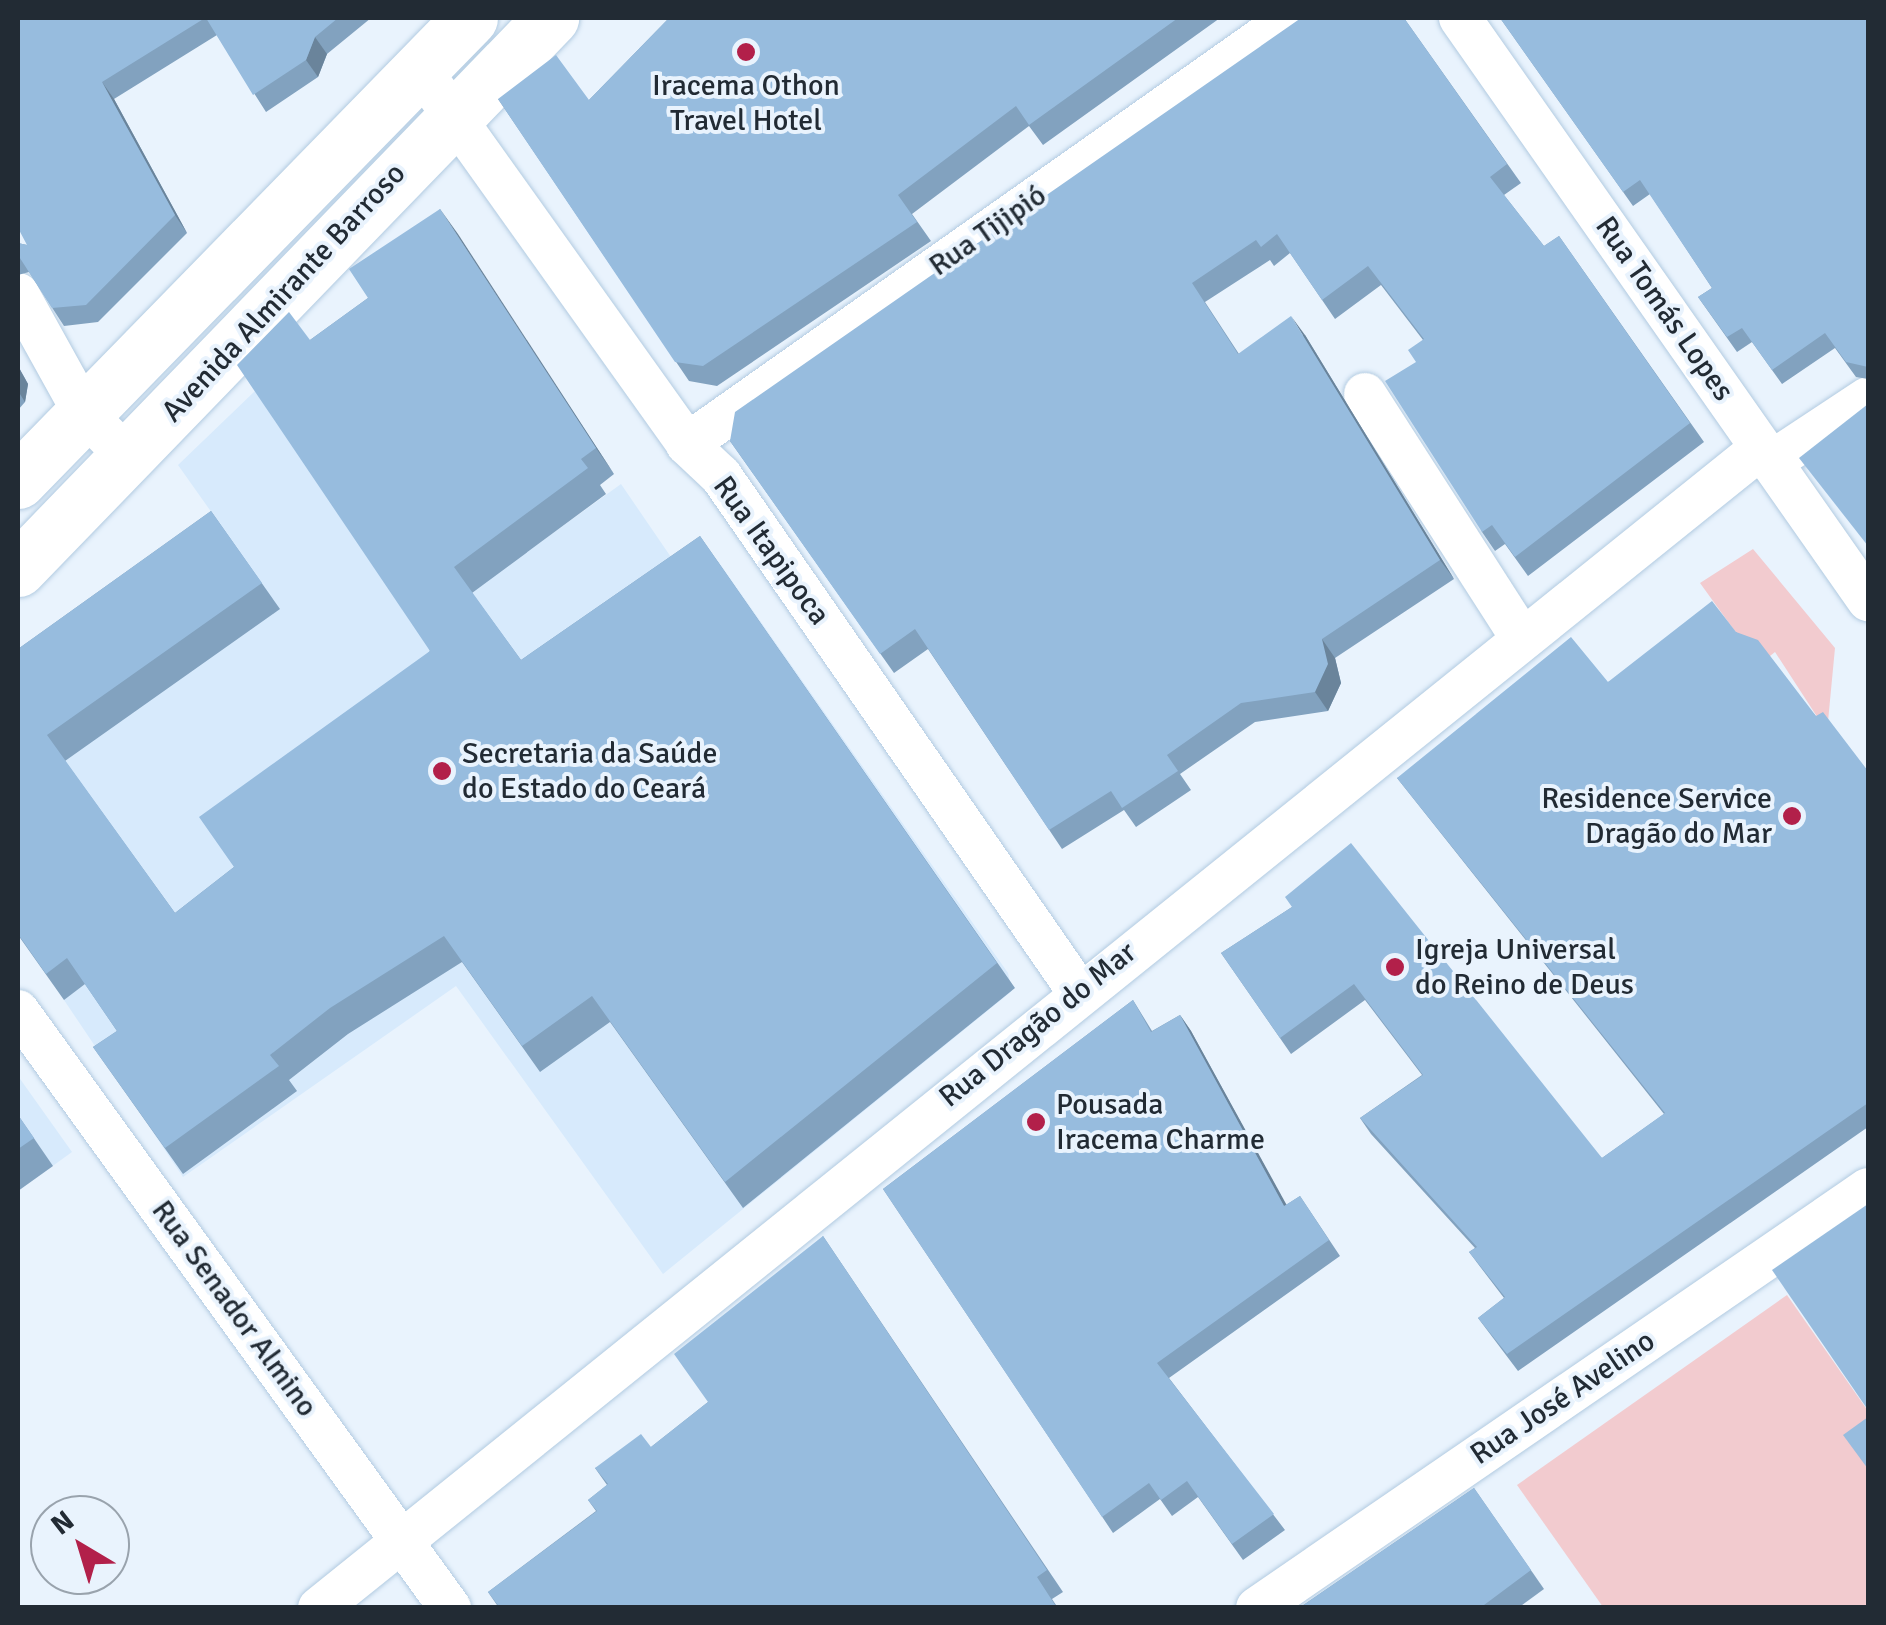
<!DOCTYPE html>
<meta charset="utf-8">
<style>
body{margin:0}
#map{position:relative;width:1886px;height:1625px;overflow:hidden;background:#e9f3fd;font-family:Signika,sans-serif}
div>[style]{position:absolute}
.built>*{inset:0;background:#d7eafc}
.green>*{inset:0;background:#f2cbcf}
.roads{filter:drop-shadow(0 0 2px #b2cbe1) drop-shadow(0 0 2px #b2cbe1)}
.street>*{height:42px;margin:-21px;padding:0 21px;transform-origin:21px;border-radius:21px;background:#fff}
.primary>*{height:55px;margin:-27.5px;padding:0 27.5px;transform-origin:27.5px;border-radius:27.5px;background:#fff}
.wall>*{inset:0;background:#82a2bf}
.shaded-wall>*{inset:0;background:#6a849b}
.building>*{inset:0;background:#97bcde}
.dots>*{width:28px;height:28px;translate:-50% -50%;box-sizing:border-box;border:5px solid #e9f3fd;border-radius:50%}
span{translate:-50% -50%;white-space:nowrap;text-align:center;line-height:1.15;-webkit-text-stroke:8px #e9f3fd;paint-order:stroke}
.poi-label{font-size:30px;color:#222b34}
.left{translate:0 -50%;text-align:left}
.right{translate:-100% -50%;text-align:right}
.street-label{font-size:30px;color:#222b34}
.frame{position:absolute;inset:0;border:20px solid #222b34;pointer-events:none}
.north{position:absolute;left:30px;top:1495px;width:100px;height:100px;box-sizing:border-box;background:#e9f3fd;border:2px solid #99a3ad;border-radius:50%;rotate:322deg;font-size:28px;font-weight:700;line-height:40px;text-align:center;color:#222b34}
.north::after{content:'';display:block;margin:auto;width:35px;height:45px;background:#b2204a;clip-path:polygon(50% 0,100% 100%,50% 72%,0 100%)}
</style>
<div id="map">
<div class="built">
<i style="clip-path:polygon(255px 391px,417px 631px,621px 484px,688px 582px,718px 561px,1008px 973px,1012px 991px,663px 1274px,456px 986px,183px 1177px,64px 1000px,18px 688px,229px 537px,178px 465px)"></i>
<i style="clip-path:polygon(18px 1076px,72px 1152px,18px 1191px)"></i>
</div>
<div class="green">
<i style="clip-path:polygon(1753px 549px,1835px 648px,1827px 732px,1775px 652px,1765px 660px,1747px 648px,1700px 583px)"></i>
<i style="clip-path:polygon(1787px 1295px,1868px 1411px,1868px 1607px,1603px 1607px,1517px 1485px)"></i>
</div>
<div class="roads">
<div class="street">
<i style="left:1460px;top:18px;width:711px;rotate:54.97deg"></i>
<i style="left:420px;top:69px;width:460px;rotate:54.5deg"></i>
<i style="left:687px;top:444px;width:47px;rotate:43.3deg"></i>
<i style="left:721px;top:476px;width:627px;rotate:55.27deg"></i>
<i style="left:18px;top:294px;width:136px;rotate:61deg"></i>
<i style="left:84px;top:413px;width:62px;rotate:45deg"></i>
<i style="left:1365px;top:394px;width:291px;rotate:57.3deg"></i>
<i style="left:687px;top:444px;width:739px;rotate:-35.2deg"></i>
<i style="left:1771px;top:462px;width:116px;rotate:-33.4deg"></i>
<i style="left:18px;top:1011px;width:737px;rotate:54.11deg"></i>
<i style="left:319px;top:1608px;width:1851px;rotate:-38.81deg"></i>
<i style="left:1257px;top:1608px;width:741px;rotate:-34.44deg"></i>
</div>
<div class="primary">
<i style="left:18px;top:481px;width:647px;rotate:-45.69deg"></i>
<i style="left:18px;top:569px;width:767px;rotate:-45.95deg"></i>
</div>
</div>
<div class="wall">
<i style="clip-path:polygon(18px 18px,371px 18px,327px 54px,318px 77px,266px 112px,217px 35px,114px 99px,187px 233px,98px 322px,64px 326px,29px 272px,18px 275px,18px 243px,27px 245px)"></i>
<i style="clip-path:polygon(669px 18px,1220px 18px,1043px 145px,1029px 126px,912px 214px,931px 241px,717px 386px,689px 381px,498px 99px,589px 100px)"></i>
<i style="clip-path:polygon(1404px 18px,1521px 183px,1504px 195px,1544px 246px,1559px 236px,1704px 442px,1528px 576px,1505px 544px,1495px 551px,1482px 532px,1416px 362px,1423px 340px,1381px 285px,1335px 319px,1290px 253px,1274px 266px,1270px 260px,1205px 302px,1239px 354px,1305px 335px,1454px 579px,1335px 658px,1341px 683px,1328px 711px,1255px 722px,1180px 774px,1191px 790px,1136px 827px,1124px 810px,1062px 849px,928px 649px,894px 673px,730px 441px)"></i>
<i style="clip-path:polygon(1500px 18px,1868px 18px,1868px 379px,1856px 377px,1835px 348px,1782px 384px,1752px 342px,1737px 352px,1698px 297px,1712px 288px,1650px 194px,1633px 206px)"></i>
<i style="clip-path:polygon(440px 209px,614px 474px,600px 485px,606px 494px,472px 593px,521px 660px,700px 536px,1015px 988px,743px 1208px,610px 1022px,540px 1072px,462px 962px,348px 1034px,289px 1080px,297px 1091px,183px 1174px,93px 1047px,117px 1031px,85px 984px,64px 1000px,18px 935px,18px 649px,211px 511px,280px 609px,65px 761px,175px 913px,234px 867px,430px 651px,310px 340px,368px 298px)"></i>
<i style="clip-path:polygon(18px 366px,28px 384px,25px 402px,18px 410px)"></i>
<i style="clip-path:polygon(1736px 632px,1868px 771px,1868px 1127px,1518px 1371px,1478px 1318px,1504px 1298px,1469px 1252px,1475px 1248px,1371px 1134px,1360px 1118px,1422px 1075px,1365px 1000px,1291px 1054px,1221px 953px,1292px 907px,1602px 1158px,1664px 1114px,1397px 778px,1608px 682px)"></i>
<i style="clip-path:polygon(1133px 1000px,1152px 1031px,1180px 1015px,1191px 1031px,1286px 1205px,1300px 1196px,1340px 1256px,1169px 1378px,1285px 1530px,1243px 1560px,1198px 1497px,1172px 1516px,1160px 1499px,1113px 1533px,883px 1189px)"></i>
<i style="clip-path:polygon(18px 1115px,53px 1166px,18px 1191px)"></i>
<i style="clip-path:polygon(823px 1236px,1063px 1592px,1052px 1599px,1058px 1608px,499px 1608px,488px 1592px,596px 1511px,588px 1500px,607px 1485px,595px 1468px,651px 1447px,708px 1402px)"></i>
<i style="clip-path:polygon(1474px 1488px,1544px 1589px,1518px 1608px,1299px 1608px)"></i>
</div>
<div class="shaded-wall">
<i style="clip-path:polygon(315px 37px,327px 54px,318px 77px,306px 60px)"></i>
<i style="clip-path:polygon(102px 82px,114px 99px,187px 233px,175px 215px)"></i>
<i style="clip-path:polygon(440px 209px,458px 234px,614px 474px,596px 448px)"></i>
<i style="clip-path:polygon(1291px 316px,1305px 335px,1454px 579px,1440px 560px)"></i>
<i style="clip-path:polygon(18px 366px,28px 384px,25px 402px,18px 391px)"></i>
<i style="clip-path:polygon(1322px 639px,1335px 658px,1341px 683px,1328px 711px,1315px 692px)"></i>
<i style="clip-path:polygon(1180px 1015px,1191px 1031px,1296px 1222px,1284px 1206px)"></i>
</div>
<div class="building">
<i style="clip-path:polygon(18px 18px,205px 18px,102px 82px,175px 215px,86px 305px,52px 308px,18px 255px,18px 243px,27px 245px,18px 228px)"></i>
<i style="clip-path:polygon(206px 18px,338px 18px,315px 37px,306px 60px,253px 95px)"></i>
<i style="clip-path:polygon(669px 18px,1178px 18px,1029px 125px,1016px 106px,898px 195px,917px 222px,703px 366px,675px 362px,498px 99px,556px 55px,589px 100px)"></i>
<i style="clip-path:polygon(1301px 18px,1404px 18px,1507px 164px,1490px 177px,1544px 246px,1559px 236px,1690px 423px,1515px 557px,1492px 525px,1482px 532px,1385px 381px,1416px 362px,1408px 350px,1424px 339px,1368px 266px,1322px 300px,1277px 234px,1261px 247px,1256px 240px,1192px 283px,1238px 354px,1291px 316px,1440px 560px,1322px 639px,1328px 664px,1315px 692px,1241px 703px,1167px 755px,1178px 771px,1122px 808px,1111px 791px,1049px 830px,915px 629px,880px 654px,730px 441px,735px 412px)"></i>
<i style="clip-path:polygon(1500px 18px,1868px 18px,1868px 367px,1846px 362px,1825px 333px,1772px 370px,1742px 328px,1727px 337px,1698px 297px,1712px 288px,1640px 180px,1623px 192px)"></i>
<i style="clip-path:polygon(440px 209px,596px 448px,581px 459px,588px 468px,454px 567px,521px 660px,700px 536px,997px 963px,725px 1182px,592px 996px,522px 1046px,444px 936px,330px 1008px,270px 1055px,279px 1066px,165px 1148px,93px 1047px,117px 1031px,67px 958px,46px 974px,18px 934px,18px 649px,211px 511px,262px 583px,47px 735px,175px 913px,234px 867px,199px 817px,430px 651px,237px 365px,289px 312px,310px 340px,368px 298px,349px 269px)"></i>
<i style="clip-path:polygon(1868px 404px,1868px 546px,1799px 458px)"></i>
<i style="clip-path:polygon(1712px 601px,1736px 632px,1758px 640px,1816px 716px,1823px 712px,1868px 771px,1868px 1103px,1507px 1354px,1478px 1318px,1505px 1297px,1469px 1252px,1477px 1247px,1360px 1118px,1423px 1075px,1354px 984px,1280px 1038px,1221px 953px,1292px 907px,1285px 897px,1351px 843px,1602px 1158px,1665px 1113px,1397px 778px,1571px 637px,1608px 682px)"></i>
<i style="clip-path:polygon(1133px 1000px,1151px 1032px,1180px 1015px,1284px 1206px,1300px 1196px,1329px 1240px,1157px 1363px,1274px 1514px,1232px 1544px,1187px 1481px,1161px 1500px,1149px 1483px,1102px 1517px,883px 1189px)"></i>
<i style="clip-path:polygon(18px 1115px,34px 1138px,18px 1149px)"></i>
<i style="clip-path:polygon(1868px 1204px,1868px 1410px,1772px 1270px)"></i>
<i style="clip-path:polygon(823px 1236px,1047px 1570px,1037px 1577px,1057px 1608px,500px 1608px,488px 1592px,597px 1511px,588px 1500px,608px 1484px,595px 1468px,641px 1434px,651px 1447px,708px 1402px,674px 1354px)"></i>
<i style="clip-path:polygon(1868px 1417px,1868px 1469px,1843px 1435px)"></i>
<i style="clip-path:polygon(1474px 1488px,1531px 1570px,1480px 1608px,1299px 1608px)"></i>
</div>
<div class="dots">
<i style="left:746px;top:52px;background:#b2204a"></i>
<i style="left:442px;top:771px;background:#b2204a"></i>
<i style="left:1792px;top:816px;background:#b2204a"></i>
<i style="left:1395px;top:967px;background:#b2204a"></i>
<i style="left:1036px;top:1122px;background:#b2204a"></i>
</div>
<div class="poi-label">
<span style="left:746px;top:103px">Iracema Othon<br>Travel Hotel</span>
<span class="left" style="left:462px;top:771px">Secretaria da Saúde<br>do Estado do Ceará</span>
<span class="right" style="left:1772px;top:816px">Residence Service<br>Dragão do Mar</span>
<span class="left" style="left:1415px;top:967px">Igreja Universal<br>do Reino de Deus</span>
<span class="left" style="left:1056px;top:1122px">Pousada<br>Iracema Charme</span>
</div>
<div class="street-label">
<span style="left:988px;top:231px;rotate:-35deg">Rua Tijipió</span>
<span style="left:284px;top:293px;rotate:-47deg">Avenida Almirante Barroso</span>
<span style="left:1664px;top:309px;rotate:55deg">Rua Tomás Lopes</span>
<span style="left:771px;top:551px;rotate:54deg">Rua Itapipoca</span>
<span style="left:1038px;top:1025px;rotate:-39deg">Rua Dragão do Mar</span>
<span style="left:234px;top:1309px;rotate:54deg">Rua Senador Almino</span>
<span style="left:1563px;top:1398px;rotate:-34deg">Rua José Avelino</span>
</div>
<div class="frame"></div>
<div class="north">N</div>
</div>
